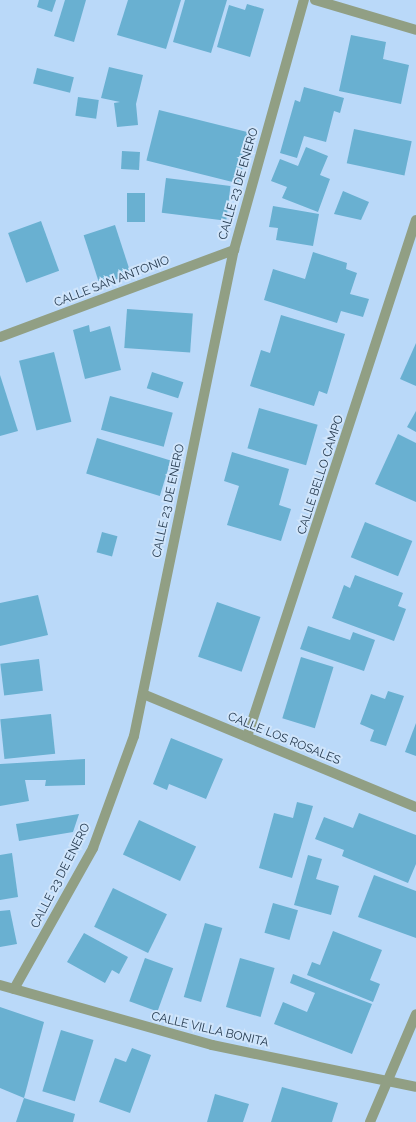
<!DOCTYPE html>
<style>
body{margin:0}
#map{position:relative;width:416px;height:1122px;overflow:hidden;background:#bad9f9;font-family:Raleway,sans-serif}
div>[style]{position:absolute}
.building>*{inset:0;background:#69b0d1;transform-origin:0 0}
.minor>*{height:10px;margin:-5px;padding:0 5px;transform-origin:5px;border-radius:5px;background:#919f84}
span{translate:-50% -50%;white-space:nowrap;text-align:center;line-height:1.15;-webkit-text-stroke:4px #d0e5fb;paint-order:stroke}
.street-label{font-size:12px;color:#24394e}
</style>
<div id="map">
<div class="building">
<i style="clip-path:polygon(39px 0,56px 0,52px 12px,37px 7px)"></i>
<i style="clip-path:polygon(65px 0,86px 0,74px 42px,54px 36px)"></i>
<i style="clip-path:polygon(128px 0,181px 0,166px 49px,117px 35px)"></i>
<i style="clip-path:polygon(185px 0,227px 0,211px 53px,173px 42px)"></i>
<i style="clip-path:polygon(247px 4px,264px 9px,250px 57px,217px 47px,229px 5px,245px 10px)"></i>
<i style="clip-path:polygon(351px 35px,386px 42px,383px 59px,409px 65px,401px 104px,339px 91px)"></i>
<i style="clip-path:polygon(109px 67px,143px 75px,136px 104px,138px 125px,117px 127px,114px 103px,120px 102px,101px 98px)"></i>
<i style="left:37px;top:68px;width:38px;height:16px;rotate:14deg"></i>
<i style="clip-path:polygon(304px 87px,344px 98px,340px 113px,334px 111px,326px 142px,304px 136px,297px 158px,280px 153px,295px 100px,300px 102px)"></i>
<i style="left:78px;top:97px;width:21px;height:19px;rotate:8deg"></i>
<i style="left:159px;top:110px;width:95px;height:52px;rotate:14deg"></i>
<i style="left:354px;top:129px;width:59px;height:35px;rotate:12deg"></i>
<i style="clip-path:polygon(306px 147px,328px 156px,320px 175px,330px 179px,318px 212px,282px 198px,287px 187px,271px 181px,280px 159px,298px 166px)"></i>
<i style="left:122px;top:151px;width:18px;height:18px;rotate:3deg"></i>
<i style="left:166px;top:178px;width:65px;height:35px;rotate:7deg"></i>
<i style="clip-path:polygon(343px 191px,369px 202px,361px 220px,334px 214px)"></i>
<i style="left:127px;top:193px;width:18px;height:29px"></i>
<i style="clip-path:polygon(273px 206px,319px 214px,313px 246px,276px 240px,278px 228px,269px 227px)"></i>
<i style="left:41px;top:221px;width:53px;height:35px;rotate:70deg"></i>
<i style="left:115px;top:225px;width:52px;height:33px;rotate:72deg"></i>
<i style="clip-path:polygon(313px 252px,347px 263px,346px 269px,357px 273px,350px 294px,369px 299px,363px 317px,341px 311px,337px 323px,264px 300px,273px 269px,305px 279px)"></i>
<i style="left:127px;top:309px;width:66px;height:39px;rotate:4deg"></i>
<i style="clip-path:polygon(281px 315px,345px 334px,327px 394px,319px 391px,314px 406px,250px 386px,261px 350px,270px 353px)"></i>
<i style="clip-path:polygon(89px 325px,90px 332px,110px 326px,121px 370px,85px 379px,73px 330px)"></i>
<i style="clip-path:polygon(416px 343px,416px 386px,400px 379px)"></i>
<i style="left:54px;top:352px;width:72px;height:36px;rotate:76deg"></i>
<i style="left:152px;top:372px;width:33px;height:17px;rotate:18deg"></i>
<i style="clip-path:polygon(0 375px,18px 431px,0 436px)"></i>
<i style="left:110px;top:396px;width:65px;height:35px;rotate:15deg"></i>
<i style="left:259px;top:408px;width:61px;height:42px;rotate:16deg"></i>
<i style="clip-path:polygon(416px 411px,416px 432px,407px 427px)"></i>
<i style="clip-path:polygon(398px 434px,416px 443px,416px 502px,375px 484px)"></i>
<i style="left:97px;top:438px;width:77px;height:37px;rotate:17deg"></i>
<i style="clip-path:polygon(232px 452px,289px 469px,279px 505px,291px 509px,281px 541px,227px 525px,239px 486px,224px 481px)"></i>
<i style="left:365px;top:522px;width:51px;height:38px;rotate:22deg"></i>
<i style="left:102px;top:532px;width:16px;height:21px;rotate:15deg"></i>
<i style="clip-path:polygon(355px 575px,403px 593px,398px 606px,406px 609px,394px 641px,332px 618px,344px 585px,350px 588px)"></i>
<i style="clip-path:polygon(38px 595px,48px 635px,0 646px,0 603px)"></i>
<i style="left:217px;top:602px;width:46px;height:58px;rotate:19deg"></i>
<i style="clip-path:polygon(308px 626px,350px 640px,353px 632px,375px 640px,364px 671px,300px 649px)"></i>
<i style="left:301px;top:657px;width:34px;height:64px;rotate:17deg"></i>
<i style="left:39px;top:659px;width:32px;height:39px;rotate:83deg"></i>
<i style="clip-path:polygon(388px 691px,404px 696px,386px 746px,370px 741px,374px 730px,360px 724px,371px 694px,385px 699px)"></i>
<i style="left:51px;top:714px;width:40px;height:51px;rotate:84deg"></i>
<i style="clip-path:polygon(416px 723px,416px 756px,405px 752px)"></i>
<i style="clip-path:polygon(171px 738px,223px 759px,206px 799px,169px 784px,167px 790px,153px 784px)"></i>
<i style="clip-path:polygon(85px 759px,85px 785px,45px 786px,46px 780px,25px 780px,29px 801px,0 806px,0 764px)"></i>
<i style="clip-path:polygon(297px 802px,313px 806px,292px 878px,259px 868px,274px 813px,293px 818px)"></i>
<i style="clip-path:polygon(359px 813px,416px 835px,416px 864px,408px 883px,342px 856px,344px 850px,315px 839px,324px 817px,353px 828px)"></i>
<i style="clip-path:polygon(79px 814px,73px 832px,19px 841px,16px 824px)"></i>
<i style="left:139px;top:820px;width:63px;height:38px;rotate:25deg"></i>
<i style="clip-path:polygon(12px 853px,18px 897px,0 900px,0 855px)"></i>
<i style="clip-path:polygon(308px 855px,322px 859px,316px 879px,339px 886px,331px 915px,294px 905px)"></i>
<i style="clip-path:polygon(374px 875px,416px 891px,416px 938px,358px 917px)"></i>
<i style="left:113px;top:888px;width:60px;height:43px;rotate:26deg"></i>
<i style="left:273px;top:903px;width:26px;height:31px;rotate:16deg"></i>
<i style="clip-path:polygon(10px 910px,17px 944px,0 947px,0 911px)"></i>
<i style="left:205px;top:923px;width:18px;height:77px;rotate:16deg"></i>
<i style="clip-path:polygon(333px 931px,382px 950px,370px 980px,380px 984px,373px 1002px,307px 975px,312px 962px,320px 965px)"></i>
<i style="clip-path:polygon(84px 933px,128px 957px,119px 974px,112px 970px,105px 983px,67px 962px)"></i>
<i style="left:145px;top:958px;width:30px;height:46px;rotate:20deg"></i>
<i style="left:240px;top:958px;width:36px;height:51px;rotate:16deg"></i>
<i style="clip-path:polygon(293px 974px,372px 1004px,352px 1054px,274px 1024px,283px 1002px,307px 1012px,315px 993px,290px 983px)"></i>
<i style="clip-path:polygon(0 1007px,44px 1022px,24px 1098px,0 1088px)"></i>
<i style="left:61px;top:1030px;width:34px;height:64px;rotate:17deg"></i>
<i style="clip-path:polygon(132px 1048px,151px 1055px,130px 1113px,99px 1102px,115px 1058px,126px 1062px)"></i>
<i style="clip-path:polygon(282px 1087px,338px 1103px,332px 1122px,271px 1122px)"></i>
<i style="clip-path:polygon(215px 1094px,249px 1104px,243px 1122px,207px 1122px)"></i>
<i style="clip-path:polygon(24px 1098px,75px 1114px,73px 1122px,16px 1122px)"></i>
</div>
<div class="minor">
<i style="left:315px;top:0;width:105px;rotate:16.5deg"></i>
<i style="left:0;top:337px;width:250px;rotate:-20.4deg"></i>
<i style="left:143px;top:694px;width:295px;rotate:22.5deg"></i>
<i style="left:247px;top:737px;width:544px;rotate:-71.9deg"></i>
<i style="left:0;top:985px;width:220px;rotate:15.8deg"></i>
<i style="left:212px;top:1045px;width:208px;rotate:11.6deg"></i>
<i style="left:14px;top:989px;width:162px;rotate:-60.7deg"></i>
<i style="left:93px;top:848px;width:119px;rotate:-69.9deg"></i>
<i style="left:134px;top:736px;width:496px;rotate:-78.4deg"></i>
<i style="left:234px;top:250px;width:260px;rotate:-74.4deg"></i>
<i style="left:370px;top:1122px;width:117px;rotate:-66.9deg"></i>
</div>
<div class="street-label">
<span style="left:239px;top:184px;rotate:-74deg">CALLE 23 DE ENERO</span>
<span style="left:112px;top:282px;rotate:-21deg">CALLE SAN ANTONIO</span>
<span style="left:321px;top:475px;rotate:-72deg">CALLE BELLO CAMPO</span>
<span style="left:169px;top:501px;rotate:-78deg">CALLE 23 DE ENERO</span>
<span style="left:284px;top:739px;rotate:22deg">CALLE LOS ROSALES</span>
<span style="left:61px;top:876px;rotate:-63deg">CALLE 23 DE ENERO</span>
<span style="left:210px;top:1030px;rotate:13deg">CALLE VILLA BONITA</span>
</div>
</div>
